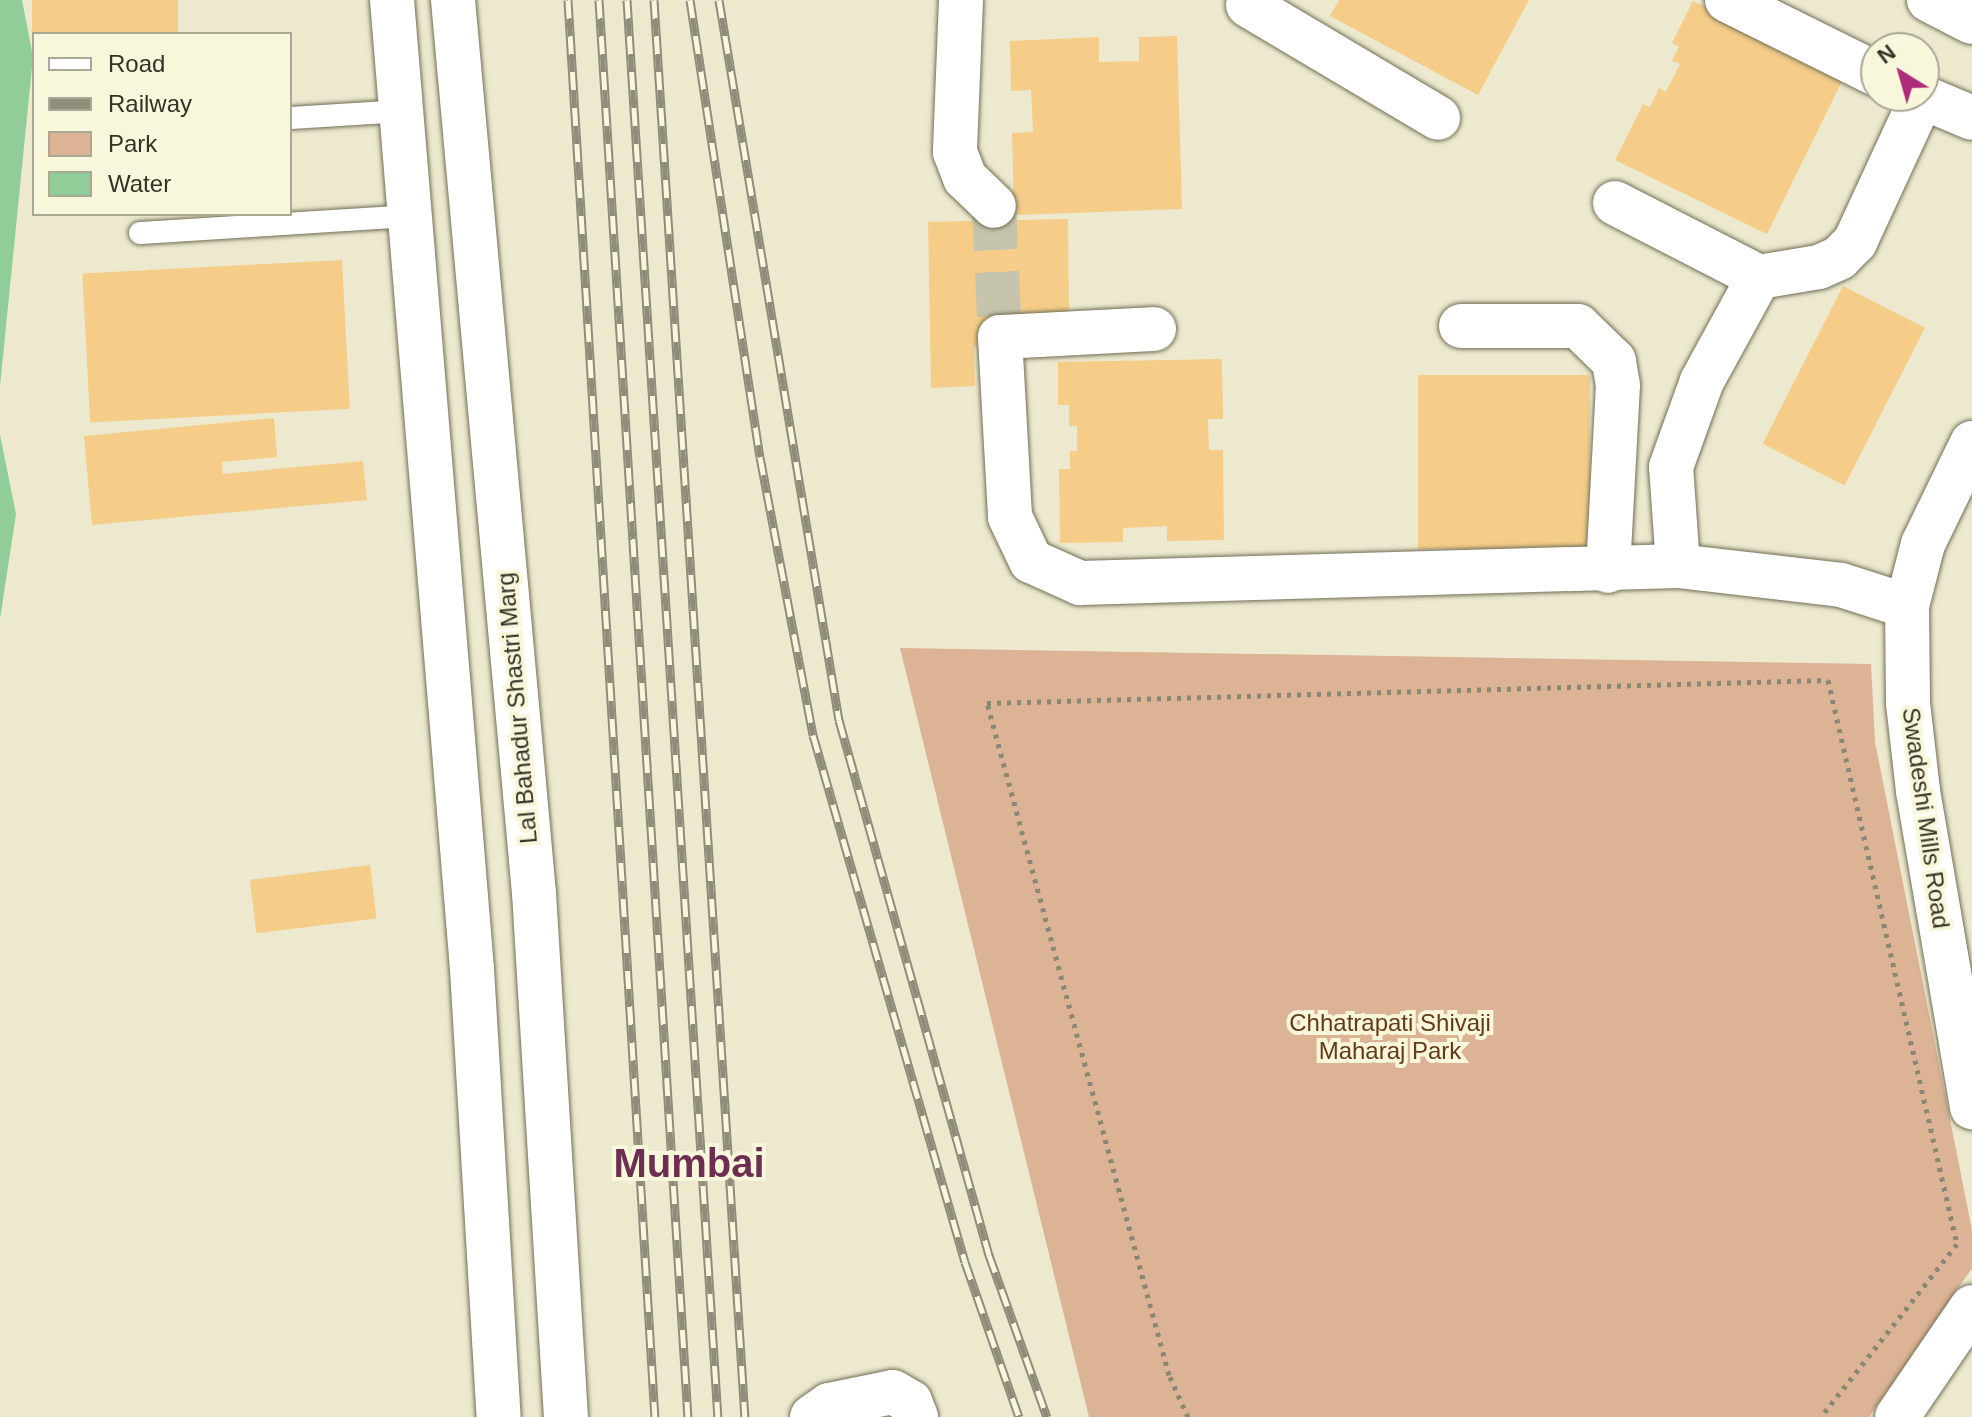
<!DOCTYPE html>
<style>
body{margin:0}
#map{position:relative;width:1972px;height:1417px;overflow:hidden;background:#ece9ce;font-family:Helvetica,sans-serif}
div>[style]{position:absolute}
.green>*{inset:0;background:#dcb395}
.water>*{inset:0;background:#90cd99}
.building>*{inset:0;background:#f5cd89;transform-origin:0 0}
.minor-tunnel>*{height:44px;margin-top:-22px;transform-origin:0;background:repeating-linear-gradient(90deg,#c7c4ad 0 44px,transparent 0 66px)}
.path>*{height:5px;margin-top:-2.5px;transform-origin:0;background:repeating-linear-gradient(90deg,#8a8875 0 4px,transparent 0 10px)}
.roads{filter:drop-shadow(0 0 2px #726f57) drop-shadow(0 0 2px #726f57)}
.service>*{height:22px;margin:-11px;padding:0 11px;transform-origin:11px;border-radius:11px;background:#fff}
.minor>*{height:44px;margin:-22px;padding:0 22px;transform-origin:22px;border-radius:22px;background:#fff}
.primary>*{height:44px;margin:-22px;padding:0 22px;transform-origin:22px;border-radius:22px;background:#fff}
.rail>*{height:9px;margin-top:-4.5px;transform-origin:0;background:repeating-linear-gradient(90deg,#f9f7db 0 18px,#8f8d7a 0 36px);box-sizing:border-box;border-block:2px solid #8f8d7a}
span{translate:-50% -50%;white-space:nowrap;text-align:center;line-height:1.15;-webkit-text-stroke:8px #f9f7db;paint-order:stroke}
.street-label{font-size:24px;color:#333227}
.park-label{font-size:24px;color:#643a17}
.town-label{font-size:40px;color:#6e2e51;font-weight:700}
.legend{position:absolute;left:32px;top:32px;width:260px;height:184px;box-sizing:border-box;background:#f9f7db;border:2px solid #aaa893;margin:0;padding:10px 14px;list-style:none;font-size:24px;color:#333227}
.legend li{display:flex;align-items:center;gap:16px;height:40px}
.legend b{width:40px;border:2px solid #aaa893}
.north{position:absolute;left:1860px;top:32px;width:80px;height:80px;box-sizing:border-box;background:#f9f7db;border:2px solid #aaa893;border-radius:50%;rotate:323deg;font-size:22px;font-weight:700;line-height:32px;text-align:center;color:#333227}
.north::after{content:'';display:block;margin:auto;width:28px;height:36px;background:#ad2b78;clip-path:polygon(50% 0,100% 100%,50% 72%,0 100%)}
</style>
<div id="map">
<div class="green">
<i style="clip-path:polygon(900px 648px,1871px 664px,1875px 742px,1972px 1230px,1972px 1268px,1869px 1417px,1089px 1417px)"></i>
</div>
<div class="water">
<i style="clip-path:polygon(0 0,22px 0,33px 57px,0 386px)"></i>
<i style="clip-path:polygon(0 435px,16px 514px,0 619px)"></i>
</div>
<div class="building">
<i style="left:32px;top:0;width:146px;height:34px"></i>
<i style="clip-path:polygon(1339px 0,1529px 0,1478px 95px,1330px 16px)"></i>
<i style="clip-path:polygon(1693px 1px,1845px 75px,1767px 234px,1615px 160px,1643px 104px,1650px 107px,1659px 88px,1666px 92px,1680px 64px,1672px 61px,1679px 47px,1672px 43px)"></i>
<i style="clip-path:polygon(1177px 36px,1182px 209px,1014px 215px,1012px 133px,1033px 132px,1031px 90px,1011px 91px,1010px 41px,1099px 37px,1099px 62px,1139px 61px,1139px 37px)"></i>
<i style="clip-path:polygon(1068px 219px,1069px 319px,974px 347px,975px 386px,931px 388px,928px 222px)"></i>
<i style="left:342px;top:260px;width:149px;height:260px;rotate:87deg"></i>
<i style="left:1843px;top:286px;width:92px;height:177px;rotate:27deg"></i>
<i style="clip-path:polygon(1222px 359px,1223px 419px,1208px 419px,1209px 450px,1223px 450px,1224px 540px,1167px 541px,1167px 526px,1123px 528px,1123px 542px,1060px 543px,1059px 469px,1070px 469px,1070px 451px,1077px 451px,1077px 426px,1069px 426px,1069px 405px,1058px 405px,1058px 362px)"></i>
<i style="left:1590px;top:375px;width:174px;height:172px;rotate:90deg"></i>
<i style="clip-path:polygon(274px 418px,277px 457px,222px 462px,223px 474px,363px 461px,367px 500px,92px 525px,84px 436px)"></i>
<i style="left:370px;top:865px;width:54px;height:121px;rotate:83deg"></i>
</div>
<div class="minor-tunnel">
<i style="left:994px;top:206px;width:131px;rotate:87.4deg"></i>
</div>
<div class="path">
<i style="left:1188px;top:1417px;width:46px;rotate:-114.3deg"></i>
<i style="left:1169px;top:1375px;width:696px;rotate:-105.15deg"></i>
<i style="left:987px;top:703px;width:841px;rotate:-1.57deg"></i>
<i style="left:1828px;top:680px;width:579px;rotate:77.12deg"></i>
<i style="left:1957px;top:1244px;width:220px;rotate:128.2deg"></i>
</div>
<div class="roads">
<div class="service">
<i style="left:290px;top:118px;width:110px;rotate:-3.6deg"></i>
<i style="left:140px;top:233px;width:270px;rotate:-3.6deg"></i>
</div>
<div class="minor">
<i style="left:961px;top:0;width:152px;rotate:92.3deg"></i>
<i style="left:955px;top:152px;width:28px;rotate:69deg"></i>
<i style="left:965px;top:178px;width:40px;rotate:44deg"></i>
<i style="left:1727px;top:0;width:166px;rotate:26.4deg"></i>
<i style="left:1929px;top:0;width:48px;rotate:27.1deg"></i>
<i style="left:1248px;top:5px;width:221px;rotate:30.7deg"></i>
<i style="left:1920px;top:96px;width:56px;rotate:22.9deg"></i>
<i style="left:1615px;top:203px;width:162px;rotate:27.2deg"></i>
<i style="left:1461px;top:326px;width:117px"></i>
<i style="left:1578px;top:326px;width:50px;rotate:44.2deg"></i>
<i style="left:1614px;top:361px;width:24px;rotate:81deg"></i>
<i style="left:1618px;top:385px;width:186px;rotate:93.1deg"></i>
<i style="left:1154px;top:329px;width:154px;rotate:177deg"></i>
<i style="left:1000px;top:337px;width:180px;rotate:86.8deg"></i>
<i style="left:1010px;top:517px;width:49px;rotate:64.5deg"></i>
<i style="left:1031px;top:561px;width:54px;rotate:24.2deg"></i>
<i style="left:1080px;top:583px;width:598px;rotate:-1.63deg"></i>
<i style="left:1678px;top:566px;width:164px;rotate:6.6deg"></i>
<i style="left:1841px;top:585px;width:69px;rotate:17.7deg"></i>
<i style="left:1972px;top:443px;width:112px;rotate:115.9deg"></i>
<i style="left:1923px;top:544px;width:64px;rotate:104.5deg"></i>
<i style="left:1907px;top:606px;width:97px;rotate:89.4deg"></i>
<i style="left:1908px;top:703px;width:89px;rotate:83.5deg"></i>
<i style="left:1918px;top:791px;width:321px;rotate:80.3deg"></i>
<i style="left:1678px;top:566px;width:99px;rotate:-94deg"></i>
<i style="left:1671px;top:467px;width:91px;rotate:-70.2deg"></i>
<i style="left:1702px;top:381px;width:119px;rotate:-61.3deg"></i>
<i style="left:1759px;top:277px;width:61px;rotate:-9.5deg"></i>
<i style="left:1819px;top:267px;width:22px;rotate:-24deg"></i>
<i style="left:1839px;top:258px;width:23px;rotate:-45deg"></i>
<i style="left:1855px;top:242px;width:160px;rotate:-65.2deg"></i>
<i style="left:812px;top:1417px;width:21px;rotate:-35deg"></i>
<i style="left:829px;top:1405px;width:65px;rotate:-11.5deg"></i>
<i style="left:893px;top:1392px;width:20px;rotate:30deg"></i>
<i style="left:910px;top:1402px;width:16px;rotate:68deg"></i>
<i style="left:1897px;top:1417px;width:133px;rotate:-55.7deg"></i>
</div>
<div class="primary">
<i style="left:392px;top:0;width:972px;rotate:85.28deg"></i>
<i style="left:472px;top:969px;width:449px;rotate:86.6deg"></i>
<i style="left:453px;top:0;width:897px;rotate:84.82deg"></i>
<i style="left:534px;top:893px;width:525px;rotate:86.51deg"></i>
</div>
</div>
<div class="rail">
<i style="left:568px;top:0;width:1420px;rotate:86.49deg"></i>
<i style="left:599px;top:0;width:1420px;rotate:86.41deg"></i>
<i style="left:627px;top:0;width:1420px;rotate:86.33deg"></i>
<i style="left:654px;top:0;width:1420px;rotate:86.33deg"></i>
<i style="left:690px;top:0;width:462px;rotate:81.3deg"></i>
<i style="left:760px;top:457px;width:283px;rotate:79.2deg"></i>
<i style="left:813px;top:735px;width:548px;rotate:73.91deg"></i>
<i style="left:965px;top:1262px;width:164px;rotate:70.8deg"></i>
<i style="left:719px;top:0;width:730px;rotate:80.54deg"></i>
<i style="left:839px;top:720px;width:556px;rotate:74.34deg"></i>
<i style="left:989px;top:1255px;width:172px;rotate:70.3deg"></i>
</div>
<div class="street-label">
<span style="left:517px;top:708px;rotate:-95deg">Lal Bahadur Shastri Marg</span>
<span style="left:1926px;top:818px;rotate:82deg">Swadeshi Mills Road</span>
</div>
<div class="park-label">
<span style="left:1390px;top:1037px">Chhatrapati Shivaji<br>Maharaj Park</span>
</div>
<div class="town-label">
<span style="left:689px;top:1163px">Mumbai</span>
</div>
<ul class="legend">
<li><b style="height:10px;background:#fff"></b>Road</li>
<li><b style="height:10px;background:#8f8d7a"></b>Railway</li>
<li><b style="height:22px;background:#dcb395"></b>Park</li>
<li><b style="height:22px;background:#90cd99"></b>Water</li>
</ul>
<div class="north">N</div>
</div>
